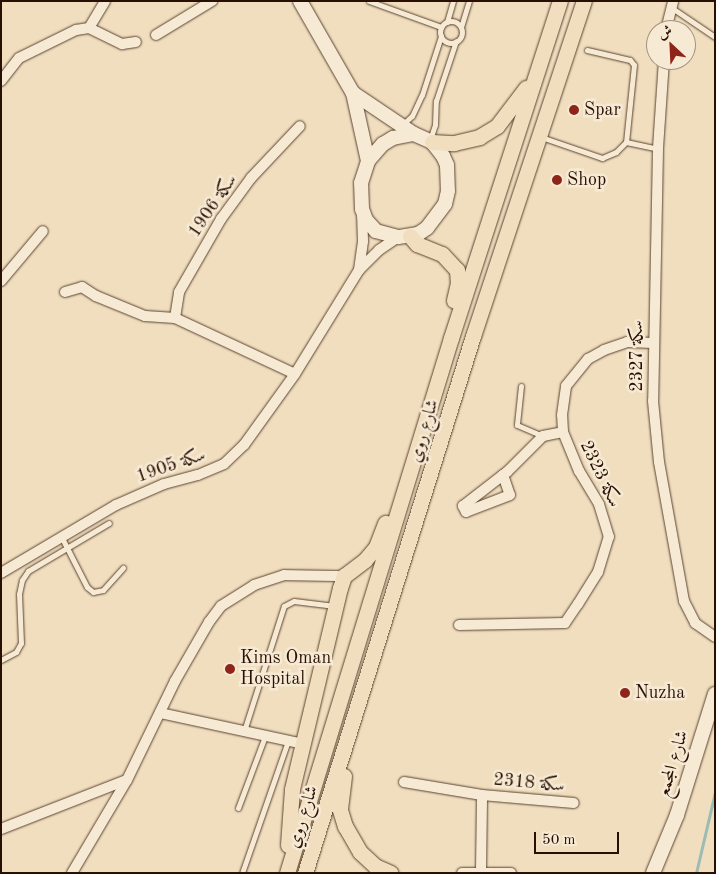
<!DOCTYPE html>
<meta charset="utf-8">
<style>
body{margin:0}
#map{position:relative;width:716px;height:874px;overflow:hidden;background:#f1debf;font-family:"Old Standard TT",Amiri,serif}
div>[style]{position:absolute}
.stream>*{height:3px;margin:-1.5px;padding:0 1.5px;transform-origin:1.5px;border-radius:1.5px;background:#9bbcb2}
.roads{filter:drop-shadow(0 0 1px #5b4330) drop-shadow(0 0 1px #5b4330)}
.lane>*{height:5px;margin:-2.5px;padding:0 2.5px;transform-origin:2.5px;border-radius:2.5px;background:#f6ead5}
.lane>.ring{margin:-2.5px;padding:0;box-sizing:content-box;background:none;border:5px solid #f6ead5;border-radius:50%}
.street>*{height:10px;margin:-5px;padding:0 5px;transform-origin:5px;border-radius:5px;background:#f6ead5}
.secondary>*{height:14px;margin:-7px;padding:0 7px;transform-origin:7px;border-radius:7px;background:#f6ead5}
.primary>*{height:15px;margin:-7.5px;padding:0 7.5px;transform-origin:7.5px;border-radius:7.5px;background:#f1debf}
.dots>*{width:14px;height:14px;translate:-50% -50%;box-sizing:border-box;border:2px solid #f6ead5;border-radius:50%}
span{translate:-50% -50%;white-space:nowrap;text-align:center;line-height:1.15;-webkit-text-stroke:5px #f6ead5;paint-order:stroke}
.poi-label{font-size:18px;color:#290f01}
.left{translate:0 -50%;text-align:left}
.street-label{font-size:18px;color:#290f01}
.frame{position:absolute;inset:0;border:2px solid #290f01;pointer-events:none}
.north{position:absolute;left:646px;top:20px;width:50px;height:50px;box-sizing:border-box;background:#f6ead5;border:1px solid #a49280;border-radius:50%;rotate:335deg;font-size:14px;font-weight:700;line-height:20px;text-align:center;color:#290f01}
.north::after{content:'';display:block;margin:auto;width:18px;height:22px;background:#8f2418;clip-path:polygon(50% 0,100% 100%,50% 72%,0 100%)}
.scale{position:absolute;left:534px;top:832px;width:85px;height:22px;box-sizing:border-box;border:2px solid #290f01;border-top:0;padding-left:6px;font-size:15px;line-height:18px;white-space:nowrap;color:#290f01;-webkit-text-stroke:4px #f6ead5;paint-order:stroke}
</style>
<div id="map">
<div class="stream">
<i style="left:696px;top:873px;width:83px;rotate:-76.8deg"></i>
</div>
<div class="roads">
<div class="lane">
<i style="left:369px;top:1px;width:77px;rotate:19.9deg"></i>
<i style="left:672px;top:8px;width:52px;rotate:34deg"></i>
<i class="ring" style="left:440px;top:21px;width:17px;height:17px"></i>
<i style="left:447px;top:22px;width:22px;rotate:-74deg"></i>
<i style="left:461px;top:27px;width:27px;rotate:-73deg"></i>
<i style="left:587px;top:50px;width:44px;rotate:13.1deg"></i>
<i style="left:630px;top:60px;width:6px;rotate:51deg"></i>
<i style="left:634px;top:65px;width:77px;rotate:95.9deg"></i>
<i style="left:626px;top:142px;width:33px;rotate:12deg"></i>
<i style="left:403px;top:124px;width:12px;rotate:-42deg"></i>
<i style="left:412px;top:116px;width:23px;rotate:-65deg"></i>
<i style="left:422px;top:95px;width:62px;rotate:-72.1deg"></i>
<i style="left:541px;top:137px;width:65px;rotate:19deg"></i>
<i style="left:602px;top:158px;width:15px;rotate:-23deg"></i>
<i style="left:616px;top:152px;width:14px;rotate:-45deg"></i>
<i style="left:430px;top:140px;width:16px;rotate:-72deg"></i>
<i style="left:435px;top:125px;width:24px;rotate:-88deg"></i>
<i style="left:436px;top:101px;width:63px;rotate:-71.6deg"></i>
<i style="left:521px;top:386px;width:39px;rotate:96deg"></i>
<i style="left:517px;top:425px;width:28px;rotate:23deg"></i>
<i style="left:62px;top:538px;width:55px;rotate:63deg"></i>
<i style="left:87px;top:587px;width:8px;rotate:40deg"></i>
<i style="left:93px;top:592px;width:10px;rotate:-11deg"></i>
<i style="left:103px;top:590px;width:30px;rotate:-48deg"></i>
<i style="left:1px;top:660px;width:17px;rotate:-28deg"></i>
<i style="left:16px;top:652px;width:10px;rotate:-61deg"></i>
<i style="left:21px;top:643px;width:49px;rotate:-92.3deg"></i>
<i style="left:19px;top:594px;width:14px;rotate:-78deg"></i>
<i style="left:22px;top:580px;width:11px;rotate:-56deg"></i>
<i style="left:28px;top:571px;width:94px;rotate:-30.7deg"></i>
<i style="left:244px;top:731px;width:131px;rotate:-72.3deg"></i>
<i style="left:284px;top:606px;width:11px;rotate:-27deg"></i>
<i style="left:294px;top:601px;width:39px;rotate:7deg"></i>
<i style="left:238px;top:808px;width:77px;rotate:-69.4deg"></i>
<i style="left:242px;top:873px;width:140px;rotate:-70.8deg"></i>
</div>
<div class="street">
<i style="left:89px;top:28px;width:31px;rotate:-59deg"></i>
<i style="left:666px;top:30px;width:30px;rotate:-76deg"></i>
<i style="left:156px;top:35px;width:66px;rotate:-31.3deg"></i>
<i style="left:664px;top:60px;width:89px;rotate:93.9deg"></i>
<i style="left:658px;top:149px;width:252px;rotate:91.1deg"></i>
<i style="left:653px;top:401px;width:61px;rotate:84.4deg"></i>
<i style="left:659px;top:462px;width:141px;rotate:79.8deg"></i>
<i style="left:684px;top:601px;width:25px;rotate:63deg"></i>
<i style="left:695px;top:623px;width:24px;rotate:35deg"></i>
<i style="left:1px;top:81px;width:29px;rotate:-52deg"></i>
<i style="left:19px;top:58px;width:64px;rotate:-26.2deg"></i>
<i style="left:76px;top:30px;width:13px;rotate:-9deg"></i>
<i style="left:89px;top:28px;width:37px;rotate:26deg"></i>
<i style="left:122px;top:44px;width:14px;rotate:-8deg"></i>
<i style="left:359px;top:270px;width:29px;rotate:-82deg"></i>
<i style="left:363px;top:241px;width:27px;rotate:-92deg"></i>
<i style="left:1px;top:281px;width:65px;rotate:-50deg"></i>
<i style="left:65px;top:292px;width:18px;rotate:-16deg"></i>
<i style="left:82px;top:287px;width:17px;rotate:33deg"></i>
<i style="left:96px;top:296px;width:53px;rotate:22.2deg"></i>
<i style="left:145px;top:316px;width:30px;rotate:4deg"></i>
<i style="left:175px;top:318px;width:132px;rotate:25deg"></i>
<i style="left:175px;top:318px;width:26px;rotate:-81deg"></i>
<i style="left:179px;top:292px;width:84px;rotate:-60.1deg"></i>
<i style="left:221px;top:219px;width:51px;rotate:-53.8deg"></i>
<i style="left:251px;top:178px;width:71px;rotate:-46.7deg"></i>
<i style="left:503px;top:475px;width:21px;rotate:71deg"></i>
<i style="left:510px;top:495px;width:47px;rotate:158.9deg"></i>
<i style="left:466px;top:512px;width:7px;rotate:-117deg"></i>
<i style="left:463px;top:506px;width:51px;rotate:-37.8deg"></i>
<i style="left:503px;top:475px;width:5px;rotate:-37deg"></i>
<i style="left:507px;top:472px;width:51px;rotate:-45deg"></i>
<i style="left:543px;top:436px;width:20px;rotate:-11deg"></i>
<i style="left:1px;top:573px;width:134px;rotate:-30.6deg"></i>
<i style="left:116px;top:505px;width:52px;rotate:-23.6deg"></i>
<i style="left:164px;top:484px;width:35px;rotate:-15deg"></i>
<i style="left:198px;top:475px;width:28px;rotate:-23deg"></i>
<i style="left:224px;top:464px;width:28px;rotate:-44deg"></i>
<i style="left:244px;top:445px;width:87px;rotate:-54.3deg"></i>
<i style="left:295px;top:374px;width:122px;rotate:-58.4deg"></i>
<i style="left:359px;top:270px;width:28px;rotate:-45deg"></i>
<i style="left:379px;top:250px;width:23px;rotate:-34deg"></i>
<i style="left:459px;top:625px;width:106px;rotate:-1.1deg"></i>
<i style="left:565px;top:623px;width:23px;rotate:-56deg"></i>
<i style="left:578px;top:604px;width:38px;rotate:-58deg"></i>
<i style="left:598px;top:572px;width:37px;rotate:-73deg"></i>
<i style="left:609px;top:537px;width:34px;rotate:-107deg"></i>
<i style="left:599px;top:504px;width:39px;rotate:-121deg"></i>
<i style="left:579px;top:471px;width:42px;rotate:-112.3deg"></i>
<i style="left:563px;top:432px;width:17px;rotate:-93deg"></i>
<i style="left:562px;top:415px;width:29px;rotate:-82deg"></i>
<i style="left:566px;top:386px;width:35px;rotate:-51deg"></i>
<i style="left:588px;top:359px;width:18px;rotate:-29deg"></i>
<i style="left:604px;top:350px;width:24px;rotate:-19deg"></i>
<i style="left:627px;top:342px;width:26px;rotate:2deg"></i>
<i style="left:160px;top:713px;width:146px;rotate:12.2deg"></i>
<i style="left:404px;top:782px;width:79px;rotate:9.5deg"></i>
<i style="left:1px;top:829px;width:135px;rotate:-21.3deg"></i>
<i style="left:481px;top:871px;width:76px;rotate:-89.2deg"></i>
<i style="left:482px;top:795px;width:92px;rotate:5deg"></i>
<i style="left:72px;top:873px;width:108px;rotate:-59.4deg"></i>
<i style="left:127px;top:780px;width:110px;rotate:-64.1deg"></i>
<i style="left:175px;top:681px;width:68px;rotate:-60deg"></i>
<i style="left:209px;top:622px;width:20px;rotate:-53deg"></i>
<i style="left:221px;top:606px;width:39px;rotate:-32deg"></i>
<i style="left:254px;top:585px;width:32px;rotate:-18deg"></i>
<i style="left:284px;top:575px;width:60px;rotate:1deg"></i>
<i style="left:462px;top:873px;width:49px"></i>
</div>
<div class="secondary">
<i style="left:300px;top:1px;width:106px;rotate:60.1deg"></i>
<i style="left:353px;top:93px;width:70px;rotate:77.6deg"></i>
<i style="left:353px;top:93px;width:73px;rotate:33.9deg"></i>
<i style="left:414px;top:134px;width:20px;rotate:24deg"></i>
<i style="left:432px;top:142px;width:18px;rotate:52deg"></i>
<i style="left:443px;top:156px;width:10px;rotate:66deg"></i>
<i style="left:447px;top:165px;width:26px;rotate:88deg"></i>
<i style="left:448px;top:191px;width:13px;rotate:103deg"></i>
<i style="left:445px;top:204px;width:30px;rotate:127deg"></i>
<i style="left:427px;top:228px;width:11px;rotate:146deg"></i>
<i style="left:418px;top:234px;width:20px;rotate:171deg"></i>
<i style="left:398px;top:237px;width:23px;rotate:-165deg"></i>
<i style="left:376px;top:231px;width:15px;rotate:-132deg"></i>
<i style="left:366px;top:220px;width:12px;rotate:-110deg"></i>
<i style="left:362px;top:209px;width:26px;rotate:-92deg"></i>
<i style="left:361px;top:183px;width:23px;rotate:-72deg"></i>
<i style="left:368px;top:161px;width:23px;rotate:-49deg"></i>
<i style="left:383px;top:144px;width:12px;rotate:-31deg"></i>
<i style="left:393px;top:138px;width:21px;rotate:-11deg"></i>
<i style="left:653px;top:873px;width:63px;rotate:-67.5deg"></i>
<i style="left:677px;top:815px;width:127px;rotate:-72.6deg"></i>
</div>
<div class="primary">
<i style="left:432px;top:142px;width:22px;rotate:3deg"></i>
<i style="left:454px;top:143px;width:26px;rotate:-13deg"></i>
<i style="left:479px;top:137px;width:21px;rotate:-31deg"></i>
<i style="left:497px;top:126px;width:48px;rotate:-52.7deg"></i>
<i style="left:410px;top:236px;width:11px;rotate:49deg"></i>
<i style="left:417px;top:244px;width:27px;rotate:22deg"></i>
<i style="left:442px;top:254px;width:22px;rotate:47deg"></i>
<i style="left:457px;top:270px;width:13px;rotate:86deg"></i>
<i style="left:458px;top:283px;width:18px;rotate:103deg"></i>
<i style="left:344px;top:776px;width:34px;rotate:97deg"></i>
<i style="left:340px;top:810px;width:17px;rotate:73deg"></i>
<i style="left:345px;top:826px;width:30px;rotate:60deg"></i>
<i style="left:360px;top:852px;width:21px;rotate:43deg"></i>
<i style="left:375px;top:866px;width:17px;rotate:24deg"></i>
<i style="left:288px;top:845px;width:56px;rotate:-85.9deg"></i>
<i style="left:292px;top:789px;width:207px;rotate:-76.6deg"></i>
<i style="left:340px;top:588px;width:13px;rotate:-72deg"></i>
<i style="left:344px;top:576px;width:26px;rotate:-37deg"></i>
<i style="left:365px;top:560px;width:17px;rotate:-50deg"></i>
<i style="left:376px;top:547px;width:26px;rotate:-69deg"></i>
<i style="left:287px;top:873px;width:560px;rotate:-72.96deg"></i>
<i style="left:451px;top:338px;width:354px;rotate:-72.1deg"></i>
<i style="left:305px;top:873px;width:563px;rotate:-72.63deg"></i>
<i style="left:473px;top:336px;width:353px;rotate:-71.7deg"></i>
</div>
</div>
<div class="dots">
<i style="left:574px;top:110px;background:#8f2418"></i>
<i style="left:557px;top:180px;background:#8f2418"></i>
<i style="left:230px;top:669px;background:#8f2418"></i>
<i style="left:625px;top:693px;background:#8f2418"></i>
</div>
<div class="poi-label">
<span class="left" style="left:584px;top:110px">Spar</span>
<span class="left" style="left:567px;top:180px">Shop</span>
<span class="left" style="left:240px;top:669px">Kims Oman<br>Hospital</span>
<span class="left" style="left:635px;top:693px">Nuzha</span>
</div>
<div class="street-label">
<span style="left:213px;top:206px;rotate:-56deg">سكة 1906</span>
<span style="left:637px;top:356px;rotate:-90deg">سكة 2327</span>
<span style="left:424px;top:431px;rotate:-73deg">شارع روي</span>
<span style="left:171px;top:466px;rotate:-19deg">سكة 1905</span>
<span style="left:600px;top:474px;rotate:64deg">سكة 2323</span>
<span style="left:673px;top:764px;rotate:-73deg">شارع المجمع</span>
<span style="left:529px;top:783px;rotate:5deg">سكة 2318</span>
<span style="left:303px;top:817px;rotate:-72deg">شارع روي</span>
</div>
<div class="frame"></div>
<div class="north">ش</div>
<div class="scale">50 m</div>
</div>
